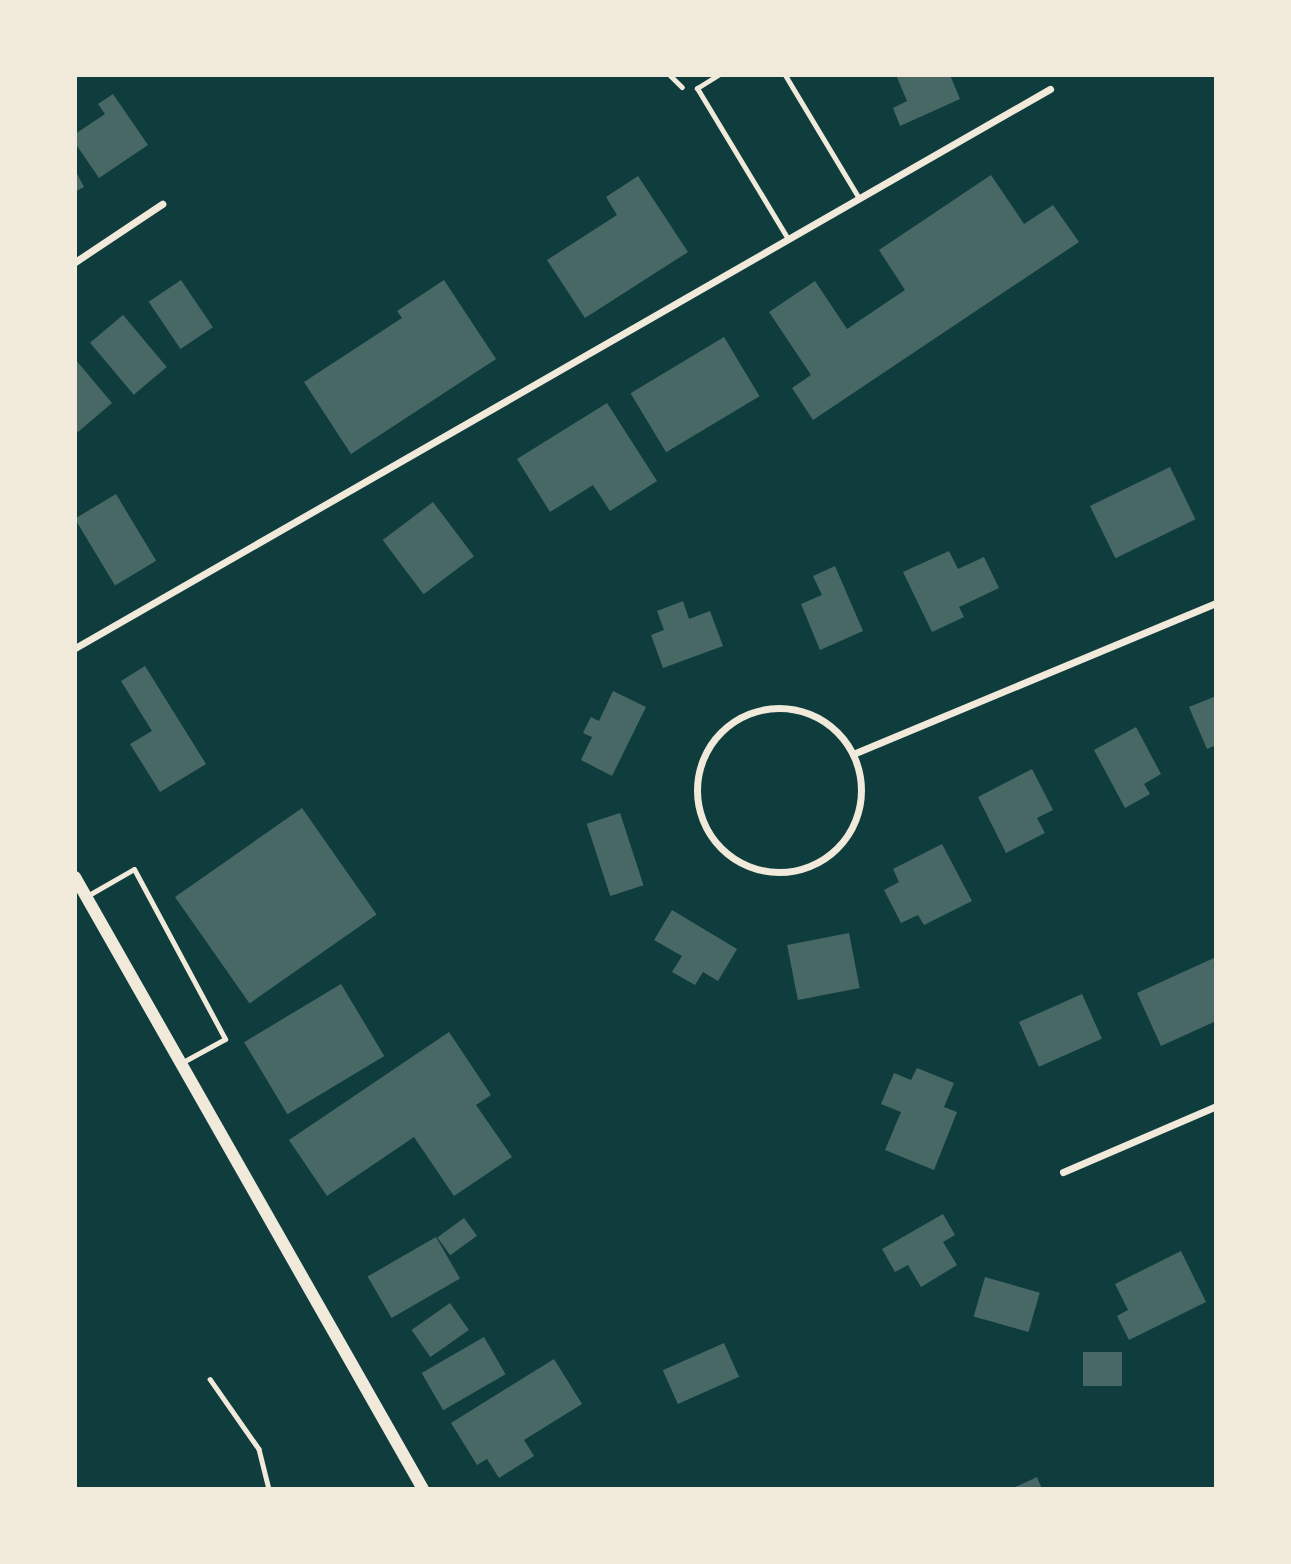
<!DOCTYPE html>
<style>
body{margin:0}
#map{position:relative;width:1291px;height:1564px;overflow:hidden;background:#0f3d3e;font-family:Figtree,sans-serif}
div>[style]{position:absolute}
.building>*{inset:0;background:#486865;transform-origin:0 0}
.path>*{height:4.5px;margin:-2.25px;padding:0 2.25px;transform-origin:2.25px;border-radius:2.25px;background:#f1e9da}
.service>*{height:5px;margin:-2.5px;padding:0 2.5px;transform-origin:2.5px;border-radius:2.5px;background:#f1e9da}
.minor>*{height:7px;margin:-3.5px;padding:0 3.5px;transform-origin:3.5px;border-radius:3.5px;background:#f1e9da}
.minor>.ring{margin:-3.5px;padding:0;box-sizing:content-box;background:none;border:7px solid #f1e9da;border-radius:50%}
.tertiary>*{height:12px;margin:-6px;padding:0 6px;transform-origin:6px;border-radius:6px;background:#f1e9da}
span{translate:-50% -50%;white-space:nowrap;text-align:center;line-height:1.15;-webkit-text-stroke:7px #f1e9da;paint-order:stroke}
.frame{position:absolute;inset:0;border:77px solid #f1e9da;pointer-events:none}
</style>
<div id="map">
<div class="building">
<i style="clip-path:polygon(896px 75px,950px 75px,960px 99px,900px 126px,893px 108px,907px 101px)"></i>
<i style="clip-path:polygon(113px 94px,148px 145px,99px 178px,75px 143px,75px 134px,105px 114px,98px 104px)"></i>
<i style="clip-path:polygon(75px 170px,84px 187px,75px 192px)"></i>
<i style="clip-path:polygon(991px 175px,1024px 224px,1053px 205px,1079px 242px,813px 420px,792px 388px,811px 375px,769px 312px,815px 281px,847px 329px,905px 290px,879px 250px)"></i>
<i style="clip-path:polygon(638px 176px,688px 252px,585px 318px,547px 260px,617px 215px,606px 197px)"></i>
<i style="left:181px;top:280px;width:57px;height:39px;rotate:56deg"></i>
<i style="clip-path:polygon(444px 280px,496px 359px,351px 454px,304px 382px,402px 318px,397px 311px)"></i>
<i style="left:123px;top:315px;width:68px;height:43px;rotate:50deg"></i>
<i style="left:724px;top:337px;width:69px;height:109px;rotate:59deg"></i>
<i style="clip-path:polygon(75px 359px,112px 403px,78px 432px,75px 429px)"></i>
<i style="clip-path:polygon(607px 403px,657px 481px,610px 511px,593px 485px,550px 512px,517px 459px)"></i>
<i style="left:1170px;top:467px;width:58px;height:89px;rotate:64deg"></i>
<i style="left:116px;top:494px;width:78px;height:48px;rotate:59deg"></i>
<i style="left:433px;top:502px;width:68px;height:63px;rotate:53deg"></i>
<i style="clip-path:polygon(949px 551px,958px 569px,984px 557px,999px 588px,959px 607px,964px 617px,932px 632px,903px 572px)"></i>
<i style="clip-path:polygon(835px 566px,863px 631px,820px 650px,801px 604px,822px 595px,813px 576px)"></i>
<i style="clip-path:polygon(683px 601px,689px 619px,710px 611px,723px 646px,663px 668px,651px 635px,664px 630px,657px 611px)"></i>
<i style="clip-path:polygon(145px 666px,206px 764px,160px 792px,130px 744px,152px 731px,121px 681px)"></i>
<i style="clip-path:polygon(613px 691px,646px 707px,612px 776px,581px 760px,592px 737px,583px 733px,591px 717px,599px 721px)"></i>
<i style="clip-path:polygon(1216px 696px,1216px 745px,1207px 749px,1189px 707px)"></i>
<i style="clip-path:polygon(1136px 727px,1161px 774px,1144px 784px,1150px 794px,1125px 808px,1094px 750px)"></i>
<i style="clip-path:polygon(1032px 769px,1053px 810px,1037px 818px,1045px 833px,1006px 853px,978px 797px)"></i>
<i style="left:302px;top:808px;width:130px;height:155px;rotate:55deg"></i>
<i style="left:620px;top:813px;width:76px;height:35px;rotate:72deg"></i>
<i style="clip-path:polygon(942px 844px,972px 901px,924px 925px,918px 915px,901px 923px,884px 890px,899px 882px,893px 869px)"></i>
<i style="clip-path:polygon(672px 910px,737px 949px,718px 981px,703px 972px,695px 985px,672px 972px,682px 956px,654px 940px)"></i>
<i style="left:849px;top:933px;width:56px;height:63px;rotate:79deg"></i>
<i style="clip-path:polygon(1216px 957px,1216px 1021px,1161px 1046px,1137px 993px)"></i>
<i style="left:341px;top:984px;width:84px;height:113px;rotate:59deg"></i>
<i style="left:1082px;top:994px;width:49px;height:69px;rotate:66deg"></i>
<i style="clip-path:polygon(449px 1032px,491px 1095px,476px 1105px,512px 1157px,454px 1196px,414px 1137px,327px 1196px,289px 1140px)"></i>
<i style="clip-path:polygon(917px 1068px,954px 1083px,944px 1107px,957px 1112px,934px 1170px,885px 1150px,901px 1112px,881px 1104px,894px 1073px,911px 1080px)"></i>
<i style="clip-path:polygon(943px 1214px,955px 1235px,943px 1242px,957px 1265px,921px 1287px,908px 1265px,895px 1272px,882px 1249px)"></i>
<i style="left:464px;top:1218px;width:22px;height:33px;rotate:54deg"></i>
<i style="left:436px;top:1237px;width:48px;height:79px;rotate:60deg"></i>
<i style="clip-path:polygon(1181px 1251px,1206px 1302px,1129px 1340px,1117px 1316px,1128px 1310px,1115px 1284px)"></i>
<i style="left:985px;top:1277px;width:57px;height:41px;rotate:16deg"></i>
<i style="left:450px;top:1303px;width:33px;height:47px;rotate:55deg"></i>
<i style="left:484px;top:1337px;width:43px;height:72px;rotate:60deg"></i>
<i style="left:724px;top:1343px;width:37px;height:67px;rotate:66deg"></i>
<i style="left:1083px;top:1352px;width:39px;height:34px"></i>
<i style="clip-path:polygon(554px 1359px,582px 1404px,524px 1440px,534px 1456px,499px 1478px,487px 1459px,477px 1465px,451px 1423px)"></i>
<i style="clip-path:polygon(1037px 1477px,1042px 1489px,1011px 1489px)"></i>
</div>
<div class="path">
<i style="left:670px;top:75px;width:17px;rotate:45deg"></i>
<i style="left:210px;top:1379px;width:85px;rotate:55deg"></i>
<i style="left:259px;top:1449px;width:41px;rotate:76deg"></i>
</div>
<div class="service">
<i style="left:718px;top:75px;width:25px;rotate:148deg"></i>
<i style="left:697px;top:88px;width:176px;rotate:58.9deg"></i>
<i style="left:785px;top:75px;width:144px;rotate:59deg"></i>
<i style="left:87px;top:896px;width:54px;rotate:-29.9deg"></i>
<i style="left:134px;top:869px;width:193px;rotate:61.8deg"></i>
<i style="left:225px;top:1039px;width:50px;rotate:151.4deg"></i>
</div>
<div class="minor">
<i style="left:75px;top:262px;width:105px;rotate:-33.7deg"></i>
<i style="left:75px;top:648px;width:1124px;rotate:-29.83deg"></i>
<i class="ring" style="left:697px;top:708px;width:157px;height:157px"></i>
<i style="left:853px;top:754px;width:393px;rotate:-22.6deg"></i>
<i style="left:1063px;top:1172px;width:167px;rotate:-23.3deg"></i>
</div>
<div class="tertiary">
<i style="left:75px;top:877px;width:704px;rotate:60.38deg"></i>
</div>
<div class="frame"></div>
</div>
